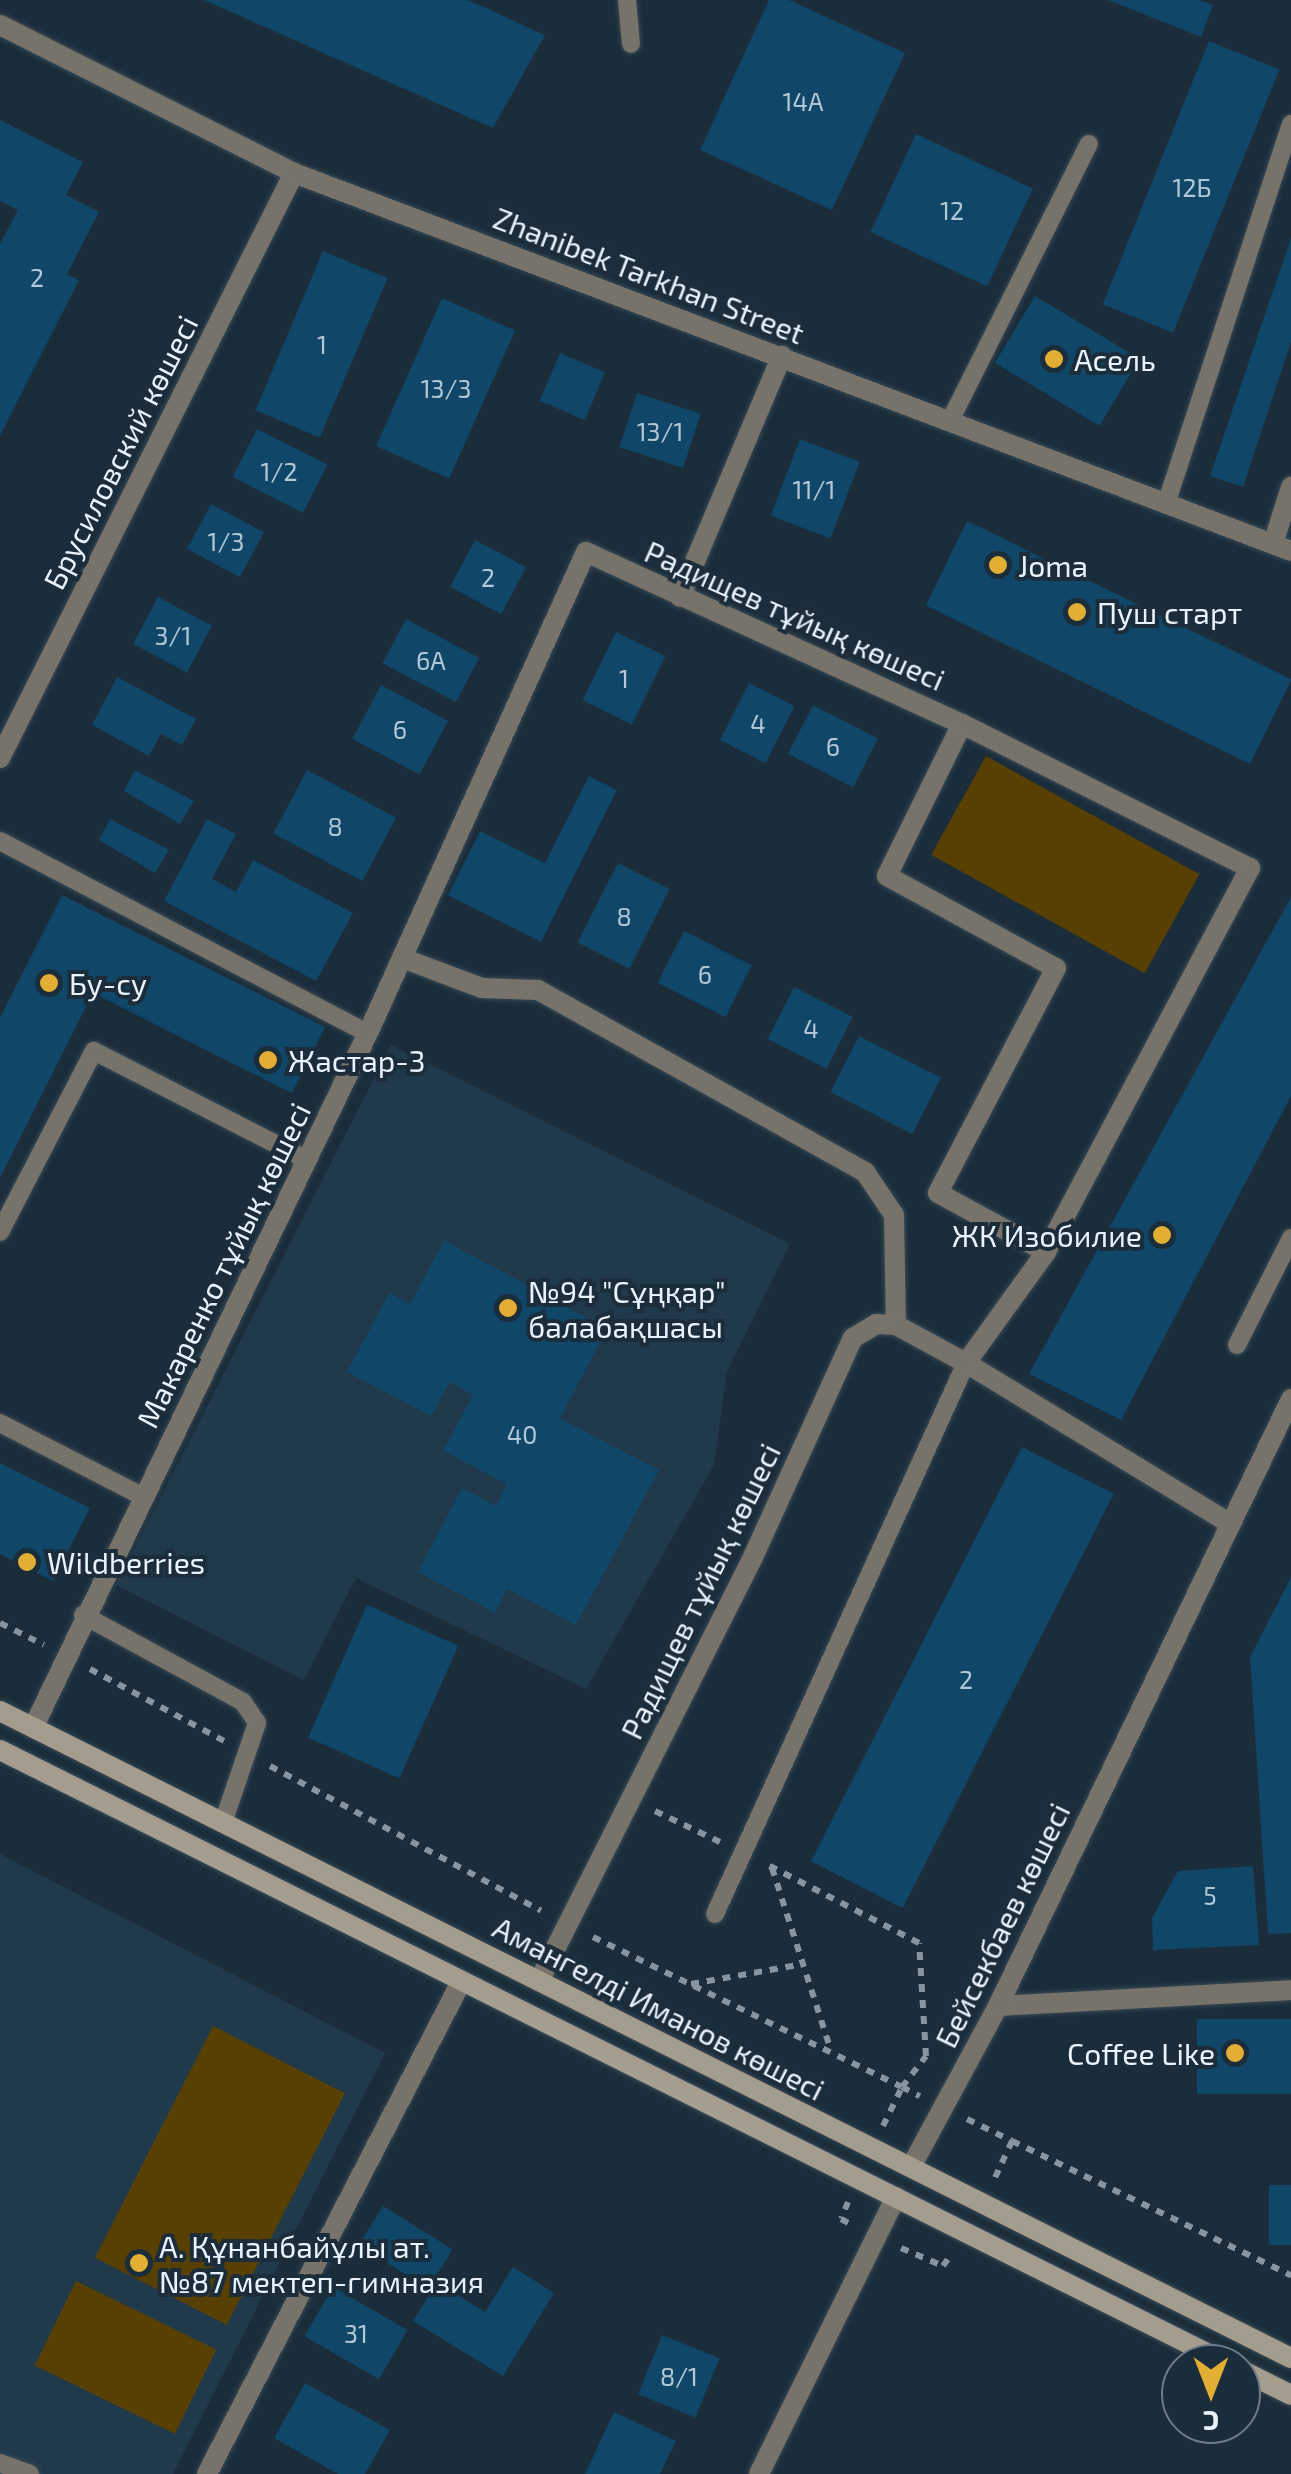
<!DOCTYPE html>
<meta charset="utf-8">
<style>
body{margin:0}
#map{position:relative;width:1291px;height:2474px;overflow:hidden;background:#1b2d3a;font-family:"Exo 2",sans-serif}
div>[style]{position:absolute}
.built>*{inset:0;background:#213a4b}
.green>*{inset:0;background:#584003;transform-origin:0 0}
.building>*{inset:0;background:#104667;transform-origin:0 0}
.path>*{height:6px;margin-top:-3px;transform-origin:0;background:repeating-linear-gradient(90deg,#8695a0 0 8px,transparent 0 16px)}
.roads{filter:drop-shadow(0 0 2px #384955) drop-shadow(0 0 2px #384955)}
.service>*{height:18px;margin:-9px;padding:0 9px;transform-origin:9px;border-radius:9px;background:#78736a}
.minor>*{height:20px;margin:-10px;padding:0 10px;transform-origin:10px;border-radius:10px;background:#78736a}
.tertiary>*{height:20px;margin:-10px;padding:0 10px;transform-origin:10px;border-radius:10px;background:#78736a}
.secondary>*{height:20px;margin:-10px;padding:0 10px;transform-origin:10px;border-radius:10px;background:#a49c8d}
.dots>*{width:28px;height:28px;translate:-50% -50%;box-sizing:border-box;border:5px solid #1b2d3a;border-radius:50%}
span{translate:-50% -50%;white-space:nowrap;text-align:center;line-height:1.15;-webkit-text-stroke:8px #1b2d3a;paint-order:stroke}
.number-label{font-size:25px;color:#b2c8d7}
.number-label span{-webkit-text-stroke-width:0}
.street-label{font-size:30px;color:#e8f3fc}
.poi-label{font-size:30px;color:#e8f3fc}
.left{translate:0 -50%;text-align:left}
.right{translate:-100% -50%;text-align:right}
.north{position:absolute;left:1161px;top:2344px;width:100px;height:100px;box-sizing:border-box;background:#1b2d3a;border:2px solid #6d7c88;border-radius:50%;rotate:180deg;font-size:28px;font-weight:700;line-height:40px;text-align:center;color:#e8f3fc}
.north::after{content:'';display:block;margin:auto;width:35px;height:45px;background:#e2af34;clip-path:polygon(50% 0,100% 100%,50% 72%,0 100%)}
</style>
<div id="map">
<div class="built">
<i style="clip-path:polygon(391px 1045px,790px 1244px,727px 1372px,714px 1465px,586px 1689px,356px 1578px,304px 1680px,116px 1585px)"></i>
<i style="clip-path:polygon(0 1854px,385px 2053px,173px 2474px,0 2474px)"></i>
</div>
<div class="green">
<i style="left:986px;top:756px;width:244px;height:113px;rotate:29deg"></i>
<i style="left:213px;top:2026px;width:148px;height:260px;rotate:27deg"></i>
<i style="left:76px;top:2281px;width:156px;height:94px;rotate:26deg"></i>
</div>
<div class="building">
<i style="clip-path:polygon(204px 0,468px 0,545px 35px,493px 128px)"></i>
<i style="clip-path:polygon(769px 0,789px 0,905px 53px,832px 210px,700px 150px)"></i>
<i style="clip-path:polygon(1108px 0,1199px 0,1213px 5px,1201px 37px)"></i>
<i style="left:1209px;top:41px;width:76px;height:284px;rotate:22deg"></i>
<i style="clip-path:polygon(0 120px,83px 162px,66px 195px,99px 212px,67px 274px,79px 280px,0 436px,0 244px,18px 210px,0 201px)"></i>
<i style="left:916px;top:134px;width:129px;height:108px;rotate:25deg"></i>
<i style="clip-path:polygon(1291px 238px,1291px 342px,1243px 487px,1210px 476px)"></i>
<i style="left:323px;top:251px;width:70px;height:173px;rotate:23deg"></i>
<i style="left:1035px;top:296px;width:122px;height:78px;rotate:31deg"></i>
<i style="left:442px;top:298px;width:80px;height:162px;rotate:24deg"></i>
<i style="left:560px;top:353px;width:49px;height:52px;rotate:23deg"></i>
<i style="left:637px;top:393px;width:67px;height:57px;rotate:18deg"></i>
<i style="left:257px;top:429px;width:79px;height:54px;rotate:27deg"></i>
<i style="left:800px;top:439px;width:64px;height:82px;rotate:21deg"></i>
<i style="left:211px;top:504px;width:60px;height:51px;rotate:28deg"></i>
<i style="left:967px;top:521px;width:361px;height:94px;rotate:26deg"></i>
<i style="left:475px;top:540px;width:58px;height:53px;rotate:28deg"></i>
<i style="left:158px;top:597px;width:61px;height:53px;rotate:28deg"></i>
<i style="left:406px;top:619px;width:83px;height:50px;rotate:28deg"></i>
<i style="left:616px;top:632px;width:55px;height:76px;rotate:26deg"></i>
<i style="clip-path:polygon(117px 677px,196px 719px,182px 745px,161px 734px,149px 756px,92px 725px)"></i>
<i style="left:749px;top:683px;width:51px;height:64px;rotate:27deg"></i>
<i style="left:381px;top:685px;width:76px;height:61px;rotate:28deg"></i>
<i style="left:813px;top:705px;width:73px;height:55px;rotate:27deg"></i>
<i style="clip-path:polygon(135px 770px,194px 801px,180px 824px,124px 791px)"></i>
<i style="left:307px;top:770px;width:101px;height:72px;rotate:28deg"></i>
<i style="clip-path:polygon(589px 776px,617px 790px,541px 942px,448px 895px,480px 831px,545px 863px)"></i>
<i style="clip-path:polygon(110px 819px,169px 850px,155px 873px,99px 840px)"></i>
<i style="clip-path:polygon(207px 819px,236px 834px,212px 879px,236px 892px,253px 860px,353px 913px,316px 981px,164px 901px)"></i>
<i style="left:618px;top:863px;width:58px;height:89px;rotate:27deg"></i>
<i style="clip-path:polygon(62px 895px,325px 1027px,292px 1093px,93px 993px,0 1178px,0 1018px)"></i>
<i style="clip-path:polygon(1291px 897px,1291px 1096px,1121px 1420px,1029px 1374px)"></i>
<i style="left:684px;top:931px;width:76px;height:58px;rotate:27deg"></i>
<i style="left:794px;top:987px;width:66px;height:58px;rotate:27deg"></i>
<i style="left:859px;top:1036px;width:92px;height:63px;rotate:27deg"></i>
<i style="clip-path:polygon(444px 1240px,607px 1329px,560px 1418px,659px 1470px,576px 1625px,507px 1589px,495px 1613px,418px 1572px,462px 1488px,496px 1506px,507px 1484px,443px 1451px,473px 1395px,450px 1382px,431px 1416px,347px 1372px,389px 1293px,410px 1304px)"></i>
<i style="left:1022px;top:1447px;width:103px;height:465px;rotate:27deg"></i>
<i style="clip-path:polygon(0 1463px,90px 1508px,53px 1581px,0 1554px)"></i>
<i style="clip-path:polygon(1291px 1577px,1291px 1933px,1268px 1934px,1250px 1657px)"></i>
<i style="left:367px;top:1605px;width:100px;height:145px;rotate:24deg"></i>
<i style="clip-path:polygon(1253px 1866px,1259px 1945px,1153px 1950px,1152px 1918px,1178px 1871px)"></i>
<i style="left:1291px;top:2019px;width:75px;height:94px;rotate:90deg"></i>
<i style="left:1291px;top:2185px;width:60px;height:22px;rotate:90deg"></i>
<i style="left:383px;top:2206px;width:82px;height:46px;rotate:32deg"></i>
<i style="clip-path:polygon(513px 2267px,554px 2293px,503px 2376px,413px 2321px,437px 2282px,485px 2312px)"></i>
<i style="left:333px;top:2287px;width:86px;height:57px;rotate:30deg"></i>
<i style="left:662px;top:2335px;width:62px;height:64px;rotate:22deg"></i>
<i style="clip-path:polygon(305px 2383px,390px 2430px,365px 2474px,338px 2474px,274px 2438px)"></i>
<i style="clip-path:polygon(614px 2412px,676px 2441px,660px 2474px,585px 2474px)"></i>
</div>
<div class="path">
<i style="left:0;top:1623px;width:49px;rotate:26.6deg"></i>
<i style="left:90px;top:1669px;width:152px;rotate:28.2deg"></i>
<i style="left:270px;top:1766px;width:307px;rotate:28.1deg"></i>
<i style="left:655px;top:1811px;width:72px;rotate:25.5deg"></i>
<i style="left:772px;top:1868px;width:192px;rotate:72.1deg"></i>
<i style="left:593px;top:1937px;width:343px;rotate:25.9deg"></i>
<i style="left:902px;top:2087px;width:39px;rotate:-52deg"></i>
<i style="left:926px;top:2056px;width:113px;rotate:-93.5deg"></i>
<i style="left:919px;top:1943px;width:170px;rotate:-152.7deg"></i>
<i style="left:691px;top:1984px;width:114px;rotate:-10.1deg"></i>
<i style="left:967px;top:2119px;width:50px;rotate:26.1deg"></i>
<i style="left:1012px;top:2141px;width:43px;rotate:114.8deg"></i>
<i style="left:883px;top:2126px;width:43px;rotate:-64deg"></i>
<i style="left:902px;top:2087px;width:20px;rotate:27deg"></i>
<i style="left:1012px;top:2141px;width:310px;rotate:25.7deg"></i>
<i style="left:848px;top:2202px;width:18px;rotate:112deg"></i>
<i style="left:841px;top:2219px;width:15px;rotate:28deg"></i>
<i style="left:901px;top:2248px;width:46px;rotate:23.2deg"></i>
<i style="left:943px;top:2266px;width:12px;rotate:-55deg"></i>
</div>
<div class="roads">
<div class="service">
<i style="left:627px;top:0;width:44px;rotate:84.8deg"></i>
<i style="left:950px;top:421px;width:310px;rotate:-63.4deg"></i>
<i style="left:1166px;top:504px;width:400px;rotate:-71.8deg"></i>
<i style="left:0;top:841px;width:415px;rotate:27.6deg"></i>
<i style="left:0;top:1232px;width:204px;rotate:-62.6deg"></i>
<i style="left:94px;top:1051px;width:239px;rotate:27.1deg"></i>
<i style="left:1237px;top:1345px;width:120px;rotate:-63.2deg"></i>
<i style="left:0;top:1423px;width:162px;rotate:27.2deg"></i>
<i style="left:83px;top:1615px;width:182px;rotate:28.5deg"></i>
<i style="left:243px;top:1702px;width:25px;rotate:56deg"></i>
<i style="left:257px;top:1723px;width:106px;rotate:108.8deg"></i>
<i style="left:715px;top:1914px;width:605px;rotate:-65.51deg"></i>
<i style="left:0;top:2463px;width:32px;rotate:20deg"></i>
</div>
<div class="minor">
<i style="left:1273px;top:544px;width:60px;rotate:-72.5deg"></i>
<i style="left:680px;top:597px;width:262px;rotate:-67.1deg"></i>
<i style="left:962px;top:724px;width:169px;rotate:116.3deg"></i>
<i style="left:887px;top:876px;width:192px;rotate:28.6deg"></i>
<i style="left:1056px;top:968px;width:254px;rotate:117.7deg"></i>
<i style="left:938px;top:1193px;width:123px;rotate:28.6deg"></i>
<i style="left:0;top:758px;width:655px;rotate:-63.32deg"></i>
<i style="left:402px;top:958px;width:85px;rotate:20.6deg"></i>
<i style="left:482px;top:988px;width:56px;rotate:2deg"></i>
<i style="left:538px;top:990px;width:374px;rotate:29.1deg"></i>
<i style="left:865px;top:1172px;width:52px;rotate:56deg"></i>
<i style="left:894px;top:1215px;width:110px;rotate:89deg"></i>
<i style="left:33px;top:1728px;width:772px;rotate:-64.27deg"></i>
<i style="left:368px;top:1033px;width:528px;rotate:-65.62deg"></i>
<i style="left:586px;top:552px;width:413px;rotate:24.6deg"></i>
<i style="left:962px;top:724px;width:322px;rotate:26.6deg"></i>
<i style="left:1250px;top:868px;width:435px;rotate:118deg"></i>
<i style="left:1046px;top:1252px;width:137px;rotate:125.8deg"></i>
<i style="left:966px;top:1363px;width:308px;rotate:31.3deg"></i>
<i style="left:539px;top:1981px;width:475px;rotate:-63.2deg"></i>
<i style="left:753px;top:1557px;width:241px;rotate:-65.5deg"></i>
<i style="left:853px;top:1338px;width:27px;rotate:-31deg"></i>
<i style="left:876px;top:1324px;width:20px;rotate:3deg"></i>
<i style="left:896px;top:1325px;width:80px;rotate:28.5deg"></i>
<i style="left:998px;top:2006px;width:293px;rotate:-3.1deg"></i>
<i style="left:207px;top:2474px;width:551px;rotate:-62.69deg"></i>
</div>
<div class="tertiary">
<i style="left:0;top:25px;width:329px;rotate:26.7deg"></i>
<i style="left:294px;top:173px;width:1066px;rotate:20.76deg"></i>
<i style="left:911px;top:2167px;width:183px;rotate:-61.6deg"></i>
<i style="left:998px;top:2006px;width:674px;rotate:-64.23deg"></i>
<i style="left:759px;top:2474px;width:309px;rotate:-63.7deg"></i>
</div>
<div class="secondary">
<i style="left:0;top:1711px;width:1444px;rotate:26.62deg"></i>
<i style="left:0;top:1750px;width:1374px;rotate:26.55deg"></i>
<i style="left:1241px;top:2370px;width:56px;rotate:26.6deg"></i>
</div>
</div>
<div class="dots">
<i style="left:1054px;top:359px;background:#e2af34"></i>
<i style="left:998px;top:565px;background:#e2af34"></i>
<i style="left:1077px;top:612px;background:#e2af34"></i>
<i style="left:49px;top:983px;background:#e2af34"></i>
<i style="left:268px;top:1060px;background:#e2af34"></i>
<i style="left:1162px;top:1235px;background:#e2af34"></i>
<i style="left:508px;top:1308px;background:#e2af34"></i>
<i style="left:27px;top:1562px;background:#e2af34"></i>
<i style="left:1235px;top:2053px;background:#e2af34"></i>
<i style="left:139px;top:2263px;background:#e2af34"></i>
</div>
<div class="number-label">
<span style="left:803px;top:101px">14А</span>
<span style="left:1192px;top:187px">12Б</span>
<span style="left:952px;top:210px">12</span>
<span style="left:37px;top:277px">2</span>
<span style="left:322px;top:344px">1</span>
<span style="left:446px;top:388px">13/3</span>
<span style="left:660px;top:431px">13/1</span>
<span style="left:279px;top:471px">1/2</span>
<span style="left:814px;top:489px">11/1</span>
<span style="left:226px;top:541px">1/3</span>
<span style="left:488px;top:577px">2</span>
<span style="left:173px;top:635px">3/1</span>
<span style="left:431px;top:660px">6А</span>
<span style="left:624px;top:678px">1</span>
<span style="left:758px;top:723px">4</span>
<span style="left:400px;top:729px">6</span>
<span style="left:833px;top:746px">6</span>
<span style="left:335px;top:826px">8</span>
<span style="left:624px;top:916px">8</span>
<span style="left:705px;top:974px">6</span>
<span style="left:811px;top:1028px">4</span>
<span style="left:522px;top:1434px">40</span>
<span style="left:966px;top:1679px">2</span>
<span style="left:1210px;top:1895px">5</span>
<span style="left:356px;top:2333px">31</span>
<span style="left:679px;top:2376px">8/1</span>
</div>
<div class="street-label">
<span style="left:649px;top:275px;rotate:21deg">Zhanibek Tarkhan Street</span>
<span style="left:120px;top:452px;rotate:-63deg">Брусиловский көшесі</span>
<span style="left:795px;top:615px;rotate:24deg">Радищев тұйық көшесі</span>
<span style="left:223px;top:1265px;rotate:-64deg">Макаренко тұйық көшесі</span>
<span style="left:700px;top:1591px;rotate:-64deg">Радищев тұйық көшесі</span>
<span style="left:1002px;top:1925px;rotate:-64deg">Бейсекбаев көшесі</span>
<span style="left:659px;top:2008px;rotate:27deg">Амангелді Иманов көшесі</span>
</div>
<div class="poi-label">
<span class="left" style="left:1074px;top:359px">Асель</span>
<span class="left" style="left:1018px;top:565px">Joma</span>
<span class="left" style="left:1097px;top:612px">Пуш старт</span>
<span class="left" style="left:69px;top:983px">Бу-су</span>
<span class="left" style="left:288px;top:1060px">Жастар-3</span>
<span class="right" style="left:1142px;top:1235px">ЖК Изобилие</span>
<span class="left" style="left:528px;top:1308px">№94 "Сұңқар"<br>балабақшасы</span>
<span class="left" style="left:47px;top:1562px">Wildberries</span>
<span class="right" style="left:1215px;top:2053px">Coffee Like</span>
<span class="left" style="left:159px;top:2263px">А. Құнанбайұлы ат.<br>№87 мектеп-гимназия</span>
</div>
<div class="north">С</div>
</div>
